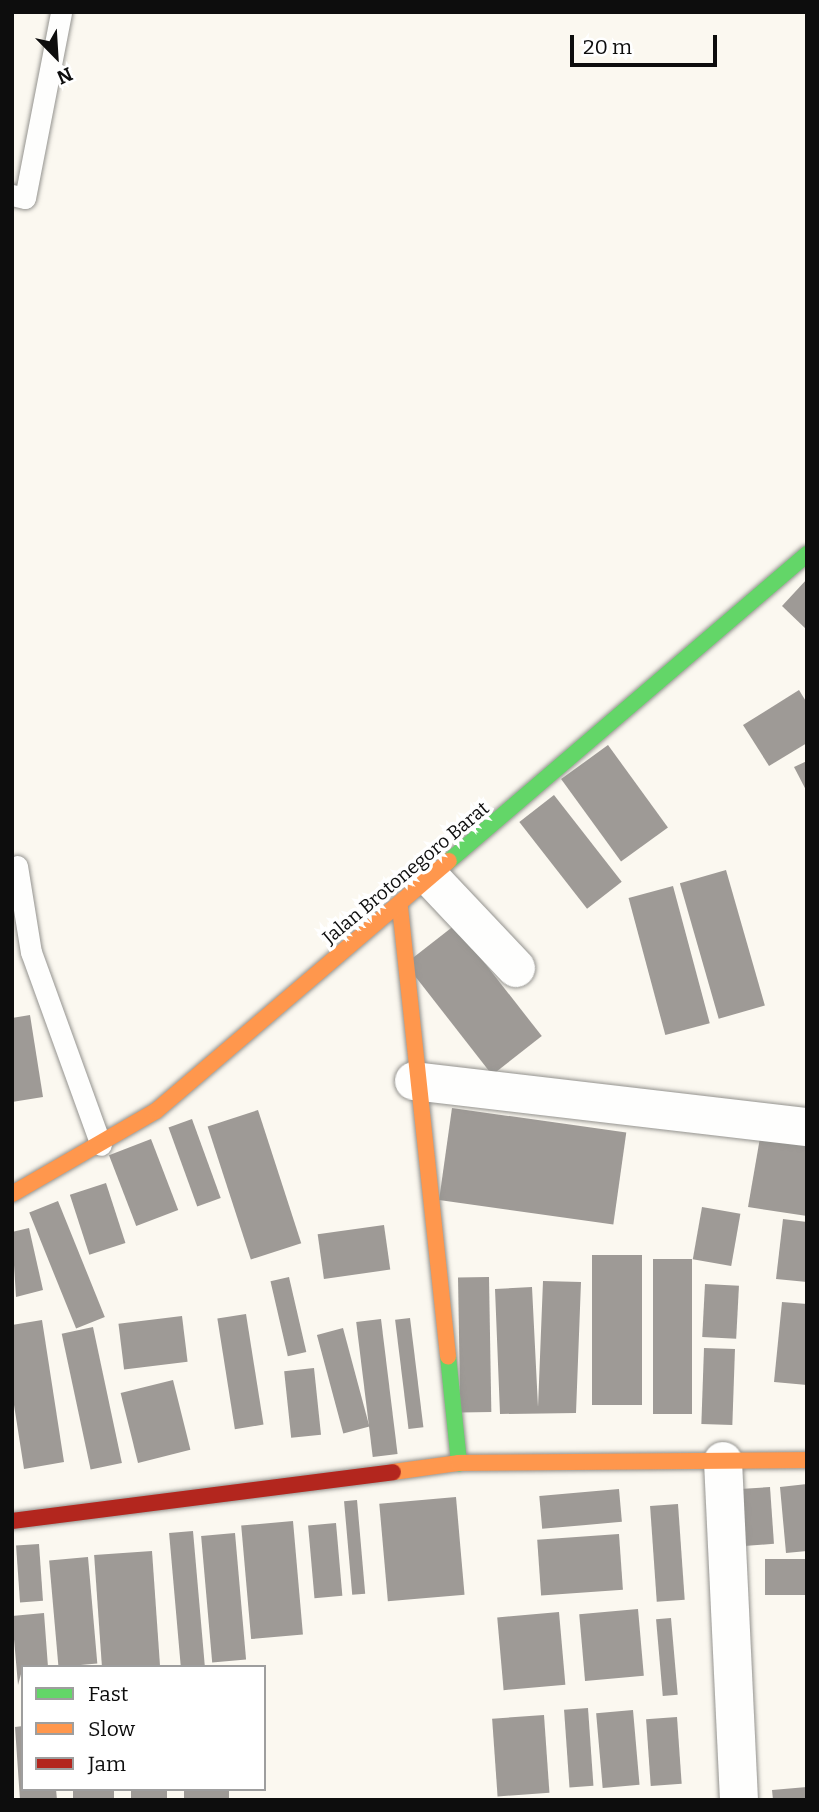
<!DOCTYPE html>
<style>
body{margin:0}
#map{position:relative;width:819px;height:1812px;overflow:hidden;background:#fbf8f0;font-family:Bitter,serif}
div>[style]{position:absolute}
.building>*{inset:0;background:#9e9a96;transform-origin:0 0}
.roads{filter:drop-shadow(0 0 2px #94938f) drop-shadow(0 0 2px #94938f)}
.lane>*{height:21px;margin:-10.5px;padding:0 10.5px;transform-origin:10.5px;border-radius:10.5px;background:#fefefd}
.street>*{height:38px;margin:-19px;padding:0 19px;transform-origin:19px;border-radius:19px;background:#fefefd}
.fast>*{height:16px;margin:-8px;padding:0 8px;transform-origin:8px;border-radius:8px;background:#63d668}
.slow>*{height:16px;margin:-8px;padding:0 8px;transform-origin:8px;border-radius:8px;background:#ff974d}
.jam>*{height:16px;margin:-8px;padding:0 8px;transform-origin:8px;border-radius:8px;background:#b3261e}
span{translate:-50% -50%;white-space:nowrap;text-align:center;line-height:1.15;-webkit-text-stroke:7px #fff;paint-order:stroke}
.street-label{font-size:19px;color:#0d0d0d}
.frame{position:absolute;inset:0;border:14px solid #0d0d0d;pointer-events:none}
.legend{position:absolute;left:21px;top:1665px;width:245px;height:126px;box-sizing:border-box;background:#fff;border:2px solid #9e9e9e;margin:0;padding:9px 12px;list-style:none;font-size:21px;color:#0d0d0d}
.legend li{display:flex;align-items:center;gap:14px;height:35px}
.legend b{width:35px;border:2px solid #9e9e9e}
.north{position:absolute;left:21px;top:21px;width:70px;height:70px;-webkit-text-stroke:5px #fff;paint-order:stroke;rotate:156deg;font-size:19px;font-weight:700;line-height:28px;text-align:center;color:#0d0d0d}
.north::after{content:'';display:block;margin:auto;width:24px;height:32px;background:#0d0d0d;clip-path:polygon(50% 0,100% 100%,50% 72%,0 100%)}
.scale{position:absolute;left:570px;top:35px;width:147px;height:32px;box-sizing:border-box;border:4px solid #0d0d0d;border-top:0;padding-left:9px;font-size:21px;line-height:24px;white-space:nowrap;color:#0d0d0d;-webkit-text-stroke:5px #fff;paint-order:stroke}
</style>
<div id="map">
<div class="building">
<i style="clip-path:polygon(807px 579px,807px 630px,782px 606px)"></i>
<i style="clip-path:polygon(799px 690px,807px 703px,807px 743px,769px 766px,743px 725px)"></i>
<i style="left:608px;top:745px;width:102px;height:58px;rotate:54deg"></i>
<i style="clip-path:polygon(807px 761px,807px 792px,794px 767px)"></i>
<i style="left:554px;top:795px;width:110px;height:44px;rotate:52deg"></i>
<i style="left:726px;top:870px;width:141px;height:48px;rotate:74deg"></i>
<i style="left:673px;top:886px;width:142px;height:46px;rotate:75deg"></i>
<i style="left:455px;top:925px;width:141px;height:63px;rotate:52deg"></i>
<i style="clip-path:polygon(30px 1015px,43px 1097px,12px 1102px,12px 1018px)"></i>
<i style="left:452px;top:1108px;width:176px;height:93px;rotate:8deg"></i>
<i style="left:258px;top:1110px;width:140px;height:53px;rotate:72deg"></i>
<i style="left:192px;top:1119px;width:84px;height:25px;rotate:70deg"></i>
<i style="clip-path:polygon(761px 1132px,807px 1140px,807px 1216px,748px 1207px)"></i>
<i style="left:151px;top:1139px;width:76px;height:45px;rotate:69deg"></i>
<i style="left:106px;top:1183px;width:63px;height:38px;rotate:72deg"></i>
<i style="left:58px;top:1201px;width:125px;height:31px;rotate:68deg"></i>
<i style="left:702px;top:1207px;width:39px;height:53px;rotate:10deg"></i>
<i style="clip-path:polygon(783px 1219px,807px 1222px,807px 1282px,776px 1279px)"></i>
<i style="left:384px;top:1225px;width:45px;height:67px;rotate:82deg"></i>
<i style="clip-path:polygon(29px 1228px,43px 1290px,16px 1297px,12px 1232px)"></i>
<i style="left:642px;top:1255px;width:150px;height:50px;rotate:90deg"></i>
<i style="left:653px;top:1259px;width:39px;height:155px"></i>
<i style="left:289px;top:1277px;width:77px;height:19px;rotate:77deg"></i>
<i style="left:489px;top:1277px;width:135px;height:31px;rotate:89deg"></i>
<i style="clip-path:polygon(543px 1281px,581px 1282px,576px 1413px,500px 1414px,495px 1289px,532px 1287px,538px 1407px)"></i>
<i style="left:705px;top:1284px;width:34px;height:53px;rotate:3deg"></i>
<i style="clip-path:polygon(782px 1302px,807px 1304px,807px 1385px,774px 1382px)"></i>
<i style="left:246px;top:1314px;width:112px;height:29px;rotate:81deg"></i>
<i style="left:182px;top:1316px;width:46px;height:64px;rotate:83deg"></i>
<i style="left:410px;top:1318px;width:110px;height:15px;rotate:83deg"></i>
<i style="left:381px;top:1319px;width:136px;height:25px;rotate:83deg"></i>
<i style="clip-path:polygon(42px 1320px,64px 1462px,24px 1469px,12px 1392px,12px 1325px)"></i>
<i style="left:93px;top:1327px;width:139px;height:32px;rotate:78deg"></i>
<i style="left:343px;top:1328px;width:102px;height:27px;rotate:75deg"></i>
<i style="left:704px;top:1348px;width:31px;height:76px;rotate:2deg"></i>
<i style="left:314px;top:1368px;width:67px;height:30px;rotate:84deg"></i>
<i style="left:173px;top:1380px;width:72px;height:54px;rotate:76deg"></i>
<i style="clip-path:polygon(807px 1484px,807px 1551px,786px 1553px,780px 1487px)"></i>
<i style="left:770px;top:1487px;width:57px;height:30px;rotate:86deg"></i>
<i style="left:619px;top:1489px;width:33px;height:80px;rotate:85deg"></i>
<i style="left:456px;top:1497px;width:98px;height:77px;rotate:85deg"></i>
<i style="left:357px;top:1500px;width:94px;height:13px;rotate:85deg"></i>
<i style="left:678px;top:1504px;width:96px;height:28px;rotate:86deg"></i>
<i style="left:293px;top:1521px;width:114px;height:52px;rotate:85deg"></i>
<i style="left:336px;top:1523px;width:73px;height:28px;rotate:85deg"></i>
<i style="left:193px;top:1531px;width:135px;height:24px;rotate:85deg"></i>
<i style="left:235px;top:1533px;width:127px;height:34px;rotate:85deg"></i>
<i style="left:619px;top:1534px;width:56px;height:82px;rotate:86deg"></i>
<i style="left:39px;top:1544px;width:57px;height:23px;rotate:86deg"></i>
<i style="left:152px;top:1551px;width:116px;height:58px;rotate:86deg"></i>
<i style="left:88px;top:1557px;width:107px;height:39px;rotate:85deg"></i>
<i style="left:807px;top:1559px;width:36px;height:42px;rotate:90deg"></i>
<i style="left:638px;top:1609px;width:67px;height:59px;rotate:85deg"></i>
<i style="left:559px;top:1612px;width:73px;height:62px;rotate:85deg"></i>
<i style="clip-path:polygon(44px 1613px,48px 1667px,23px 1667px,18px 1685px,12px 1616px)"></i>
<i style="left:671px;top:1618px;width:77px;height:15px;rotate:85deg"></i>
<i style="left:588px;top:1708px;width:78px;height:24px;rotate:86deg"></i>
<i style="left:633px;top:1710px;width:75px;height:37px;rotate:85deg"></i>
<i style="left:544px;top:1715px;width:78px;height:52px;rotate:86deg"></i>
<i style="left:677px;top:1717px;width:67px;height:31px;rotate:86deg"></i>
<i style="clip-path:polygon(23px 1726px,23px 1789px,56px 1789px,57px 1800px,20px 1800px,15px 1727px)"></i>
<i style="clip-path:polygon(807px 1787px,807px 1800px,773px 1800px,772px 1790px)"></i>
<i style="left:73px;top:1789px;width:41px;height:11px"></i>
<i style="left:131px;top:1789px;width:36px;height:11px"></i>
<i style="left:184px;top:1789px;width:45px;height:11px"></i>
</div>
<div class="roads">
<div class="lane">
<i style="left:12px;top:195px;width:13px;rotate:13deg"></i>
<i style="left:25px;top:198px;width:189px;rotate:-79deg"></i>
<i style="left:17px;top:866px;width:87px;rotate:80.8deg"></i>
<i style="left:31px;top:952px;width:205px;rotate:70.1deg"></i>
</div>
<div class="street">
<i style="left:433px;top:880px;width:121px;rotate:46.7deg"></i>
<i style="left:414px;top:1081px;width:396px;rotate:6.7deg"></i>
<i style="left:723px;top:1461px;width:339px;rotate:87.3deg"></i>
</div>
<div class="fast">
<i style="left:449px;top:861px;width:472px;rotate:-40.6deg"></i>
<i style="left:448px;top:1356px;width:108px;rotate:84.1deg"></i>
</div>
<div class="slow">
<i style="left:400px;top:907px;width:452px;rotate:83.9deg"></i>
<i style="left:12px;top:1194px;width:166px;rotate:-30deg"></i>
<i style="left:156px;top:1111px;width:385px;rotate:-40.5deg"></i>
<i style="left:393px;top:1472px;width:67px;rotate:-7.8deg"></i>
<i style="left:459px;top:1463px;width:348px;rotate:-0.5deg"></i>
</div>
<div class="jam">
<i style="left:12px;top:1521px;width:384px;rotate:-7.3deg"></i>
</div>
</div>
<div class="street-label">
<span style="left:406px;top:873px;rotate:-40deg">Jalan Brotonegoro Barat</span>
</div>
<div class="frame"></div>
<ul class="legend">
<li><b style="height:9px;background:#63d668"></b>Fast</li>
<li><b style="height:9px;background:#ff974d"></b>Slow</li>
<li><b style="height:9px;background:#b3261e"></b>Jam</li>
</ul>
<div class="north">N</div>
<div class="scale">20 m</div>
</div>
